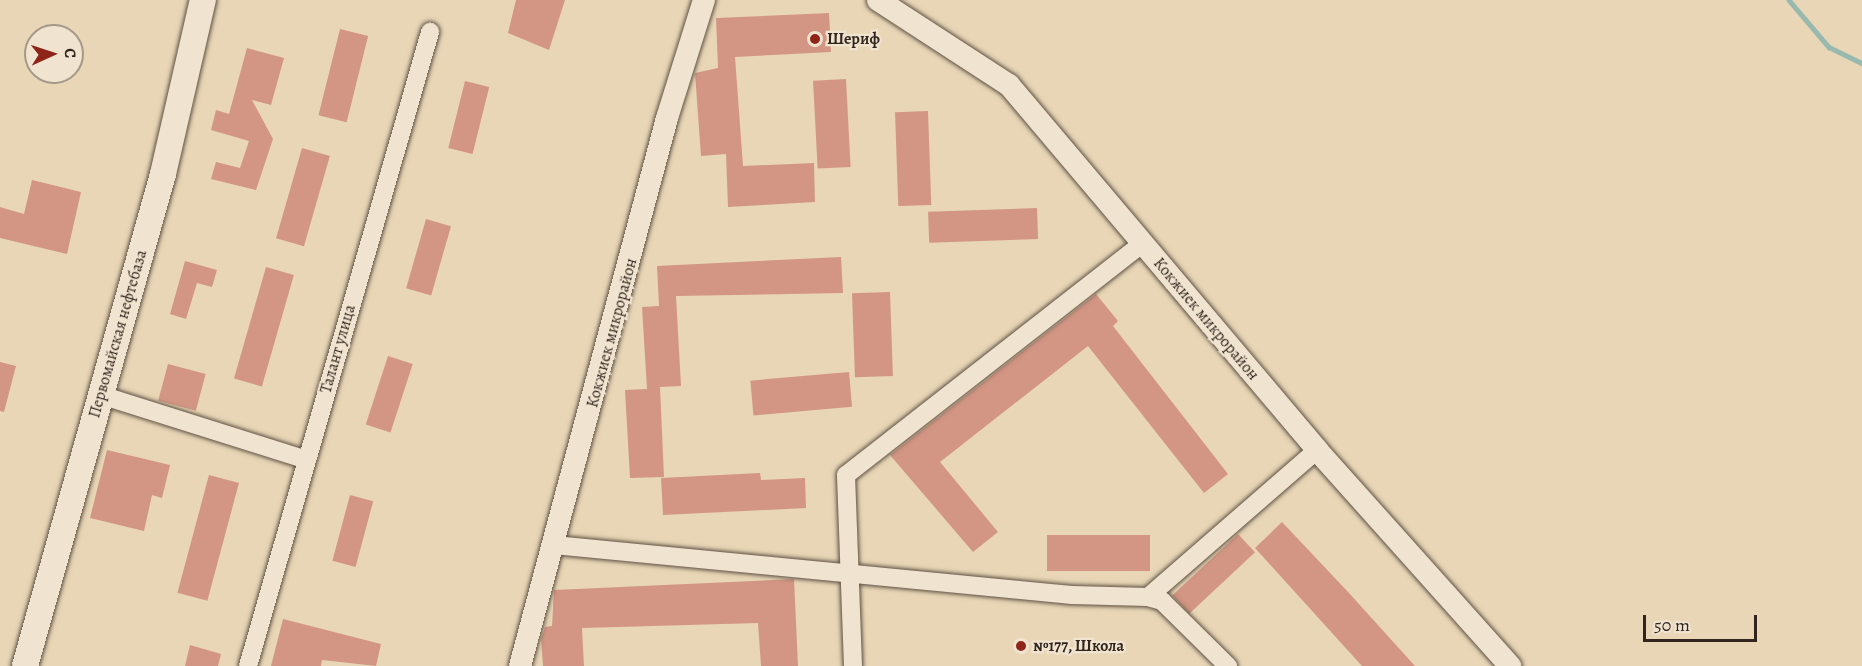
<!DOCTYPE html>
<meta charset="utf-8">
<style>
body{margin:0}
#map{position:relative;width:1862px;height:666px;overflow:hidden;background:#e8d6b6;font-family:Alegreya,serif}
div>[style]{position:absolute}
.stream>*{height:4.5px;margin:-2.25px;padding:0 2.25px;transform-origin:2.25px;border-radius:2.25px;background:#97b9ae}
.building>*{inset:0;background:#d39684;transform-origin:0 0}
.roads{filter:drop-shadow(0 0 2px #5f5144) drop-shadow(0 0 2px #5f5144)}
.minor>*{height:18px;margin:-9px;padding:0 9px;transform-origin:9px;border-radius:9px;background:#f0e4d0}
.tertiary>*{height:22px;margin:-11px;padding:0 11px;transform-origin:11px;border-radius:11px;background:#f0e4d0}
.secondary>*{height:26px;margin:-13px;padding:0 13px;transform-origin:13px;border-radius:13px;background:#f0e4d0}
.dots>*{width:16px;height:16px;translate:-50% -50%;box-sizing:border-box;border:3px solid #f0e4d0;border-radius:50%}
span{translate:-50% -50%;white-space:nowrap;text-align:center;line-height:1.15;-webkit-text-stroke:4.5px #f0e4d0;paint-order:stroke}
.poi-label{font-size:16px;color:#31251e;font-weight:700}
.left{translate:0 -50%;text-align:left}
.street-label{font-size:16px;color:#31251e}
.north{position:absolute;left:24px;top:24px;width:60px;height:60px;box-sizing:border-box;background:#f0e4d0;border:2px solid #a49889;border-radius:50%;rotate:87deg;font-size:16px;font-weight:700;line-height:24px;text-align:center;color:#31251e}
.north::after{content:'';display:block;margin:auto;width:21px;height:27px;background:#8f2418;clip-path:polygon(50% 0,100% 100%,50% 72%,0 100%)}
.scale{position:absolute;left:1643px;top:615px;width:114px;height:27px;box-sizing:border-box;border:3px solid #31251e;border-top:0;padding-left:8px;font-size:18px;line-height:21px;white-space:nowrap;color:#31251e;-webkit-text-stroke:4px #f0e4d0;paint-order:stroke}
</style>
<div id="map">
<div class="stream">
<i style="left:1789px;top:0;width:62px;rotate:49.6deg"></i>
<i style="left:1829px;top:47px;width:37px;rotate:26deg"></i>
</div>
<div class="building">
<i style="clip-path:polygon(516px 0,565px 0,549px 50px,508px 33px)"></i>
<i style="clip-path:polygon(829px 13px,831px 52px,735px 57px,743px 166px,814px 163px,815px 202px,728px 207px,726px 154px,701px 156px,695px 73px,718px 68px,716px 18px)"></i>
<i style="left:340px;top:29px;width:29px;height:89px;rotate:14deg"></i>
<i style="clip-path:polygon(247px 48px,284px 58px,271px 105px,252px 100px,273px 139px,256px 190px,211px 179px,216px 162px,240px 168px,249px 141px,211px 130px,216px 110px,229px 114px)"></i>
<i style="left:846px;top:79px;width:88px;height:33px;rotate:87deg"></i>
<i style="left:465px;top:81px;width:25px;height:69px;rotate:14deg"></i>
<i style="left:928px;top:111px;width:94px;height:33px;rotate:88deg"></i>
<i style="left:302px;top:148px;width:29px;height:94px;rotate:16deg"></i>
<i style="clip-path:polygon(32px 180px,81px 192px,67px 254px,0 238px,0 207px,24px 214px)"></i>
<i style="left:1037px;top:208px;width:31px;height:109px;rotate:88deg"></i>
<i style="left:426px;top:219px;width:26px;height:72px;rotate:16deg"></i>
<i style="clip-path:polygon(841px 257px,843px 293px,676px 296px,681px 386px,660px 387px,664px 477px,630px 478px,625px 390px,647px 389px,642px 307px,659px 306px,657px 266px)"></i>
<i style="clip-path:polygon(185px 261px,217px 270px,212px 287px,197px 283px,186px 319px,170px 314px)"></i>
<i style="left:266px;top:267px;width:29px;height:116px;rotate:16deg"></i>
<i style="left:890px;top:292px;width:84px;height:38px;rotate:88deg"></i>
<i style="clip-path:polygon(1096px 294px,1118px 321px,1113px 326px,1228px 474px,1204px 493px,1088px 346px,940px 462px,998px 532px,973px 552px,890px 455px)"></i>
<i style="left:388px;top:356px;width:26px;height:72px;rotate:18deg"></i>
<i style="clip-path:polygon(0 362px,16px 366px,4px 412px,0 411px)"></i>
<i style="left:168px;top:364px;width:39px;height:38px;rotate:15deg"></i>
<i style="left:849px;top:372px;width:35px;height:99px;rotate:85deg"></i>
<i style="clip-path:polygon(107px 450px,170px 465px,162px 498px,152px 495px,144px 531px,90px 518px)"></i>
<i style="clip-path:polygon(760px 473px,761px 480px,805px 478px,806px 508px,663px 515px,661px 478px)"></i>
<i style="left:209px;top:475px;width:31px;height:122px;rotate:15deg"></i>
<i style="left:350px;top:495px;width:24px;height:68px;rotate:15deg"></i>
<i style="clip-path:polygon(1282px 522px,1349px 593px,1415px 666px,1362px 666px,1255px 548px)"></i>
<i style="left:1238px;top:534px;width:25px;height:90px;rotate:47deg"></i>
<i style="left:1150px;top:535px;width:36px;height:103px;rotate:90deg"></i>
<i style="clip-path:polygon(794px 579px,798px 666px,761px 666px,758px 623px,582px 628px,584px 666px,543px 666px,541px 639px,545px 627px,552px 626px,554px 590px)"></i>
<i style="clip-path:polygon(283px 619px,381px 644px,376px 666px,322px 660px,321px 666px,271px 666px)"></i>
<i style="clip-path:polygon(190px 645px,221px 654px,218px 666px,185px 666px)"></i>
</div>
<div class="roads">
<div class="minor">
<i style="left:101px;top:395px;width:213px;rotate:17.5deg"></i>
<i style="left:554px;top:545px;width:520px;rotate:5.51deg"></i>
<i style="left:1072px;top:595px;width:76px;rotate:1.5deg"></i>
<i style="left:1148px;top:597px;width:15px;rotate:16deg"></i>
<i style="left:1162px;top:601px;width:93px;rotate:44.6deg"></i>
<i style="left:1148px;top:597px;width:224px;rotate:-41deg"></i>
<i style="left:248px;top:666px;width:660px;rotate:-73.98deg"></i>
<i style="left:853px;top:666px;width:191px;rotate:-92.1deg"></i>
<i style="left:846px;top:475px;width:375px;rotate:-38deg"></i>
</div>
<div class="tertiary">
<i style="left:878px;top:0;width:156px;rotate:33deg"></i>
<i style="left:1009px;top:85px;width:478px;rotate:49.8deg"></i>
<i style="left:1317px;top:450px;width:290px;rotate:48.2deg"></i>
<i style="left:520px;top:666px;width:567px;rotate:-74.98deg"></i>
<i style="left:667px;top:118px;width:124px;rotate:-72.6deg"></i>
</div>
<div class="secondary">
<i style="left:25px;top:666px;width:511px;rotate:-74.33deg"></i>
<i style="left:163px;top:174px;width:179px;rotate:-77.1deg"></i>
</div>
</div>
<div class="dots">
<i style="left:815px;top:39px;background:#8f2418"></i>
<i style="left:1021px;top:646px;background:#8f2418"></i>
</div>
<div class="poi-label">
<span class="left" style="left:827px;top:39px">Шериф</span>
<span class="left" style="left:1033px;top:646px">№177, Школа</span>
</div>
<div class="street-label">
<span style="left:1206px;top:319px;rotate:50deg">Кокжиек микрорайон</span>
<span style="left:612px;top:333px;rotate:-75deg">Кокжиек микрорайон</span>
<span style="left:118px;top:334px;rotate:-74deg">Первомайская нефтебаза</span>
<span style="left:338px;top:349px;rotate:-74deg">Талант улица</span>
</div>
<div class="north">С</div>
<div class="scale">50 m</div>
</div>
